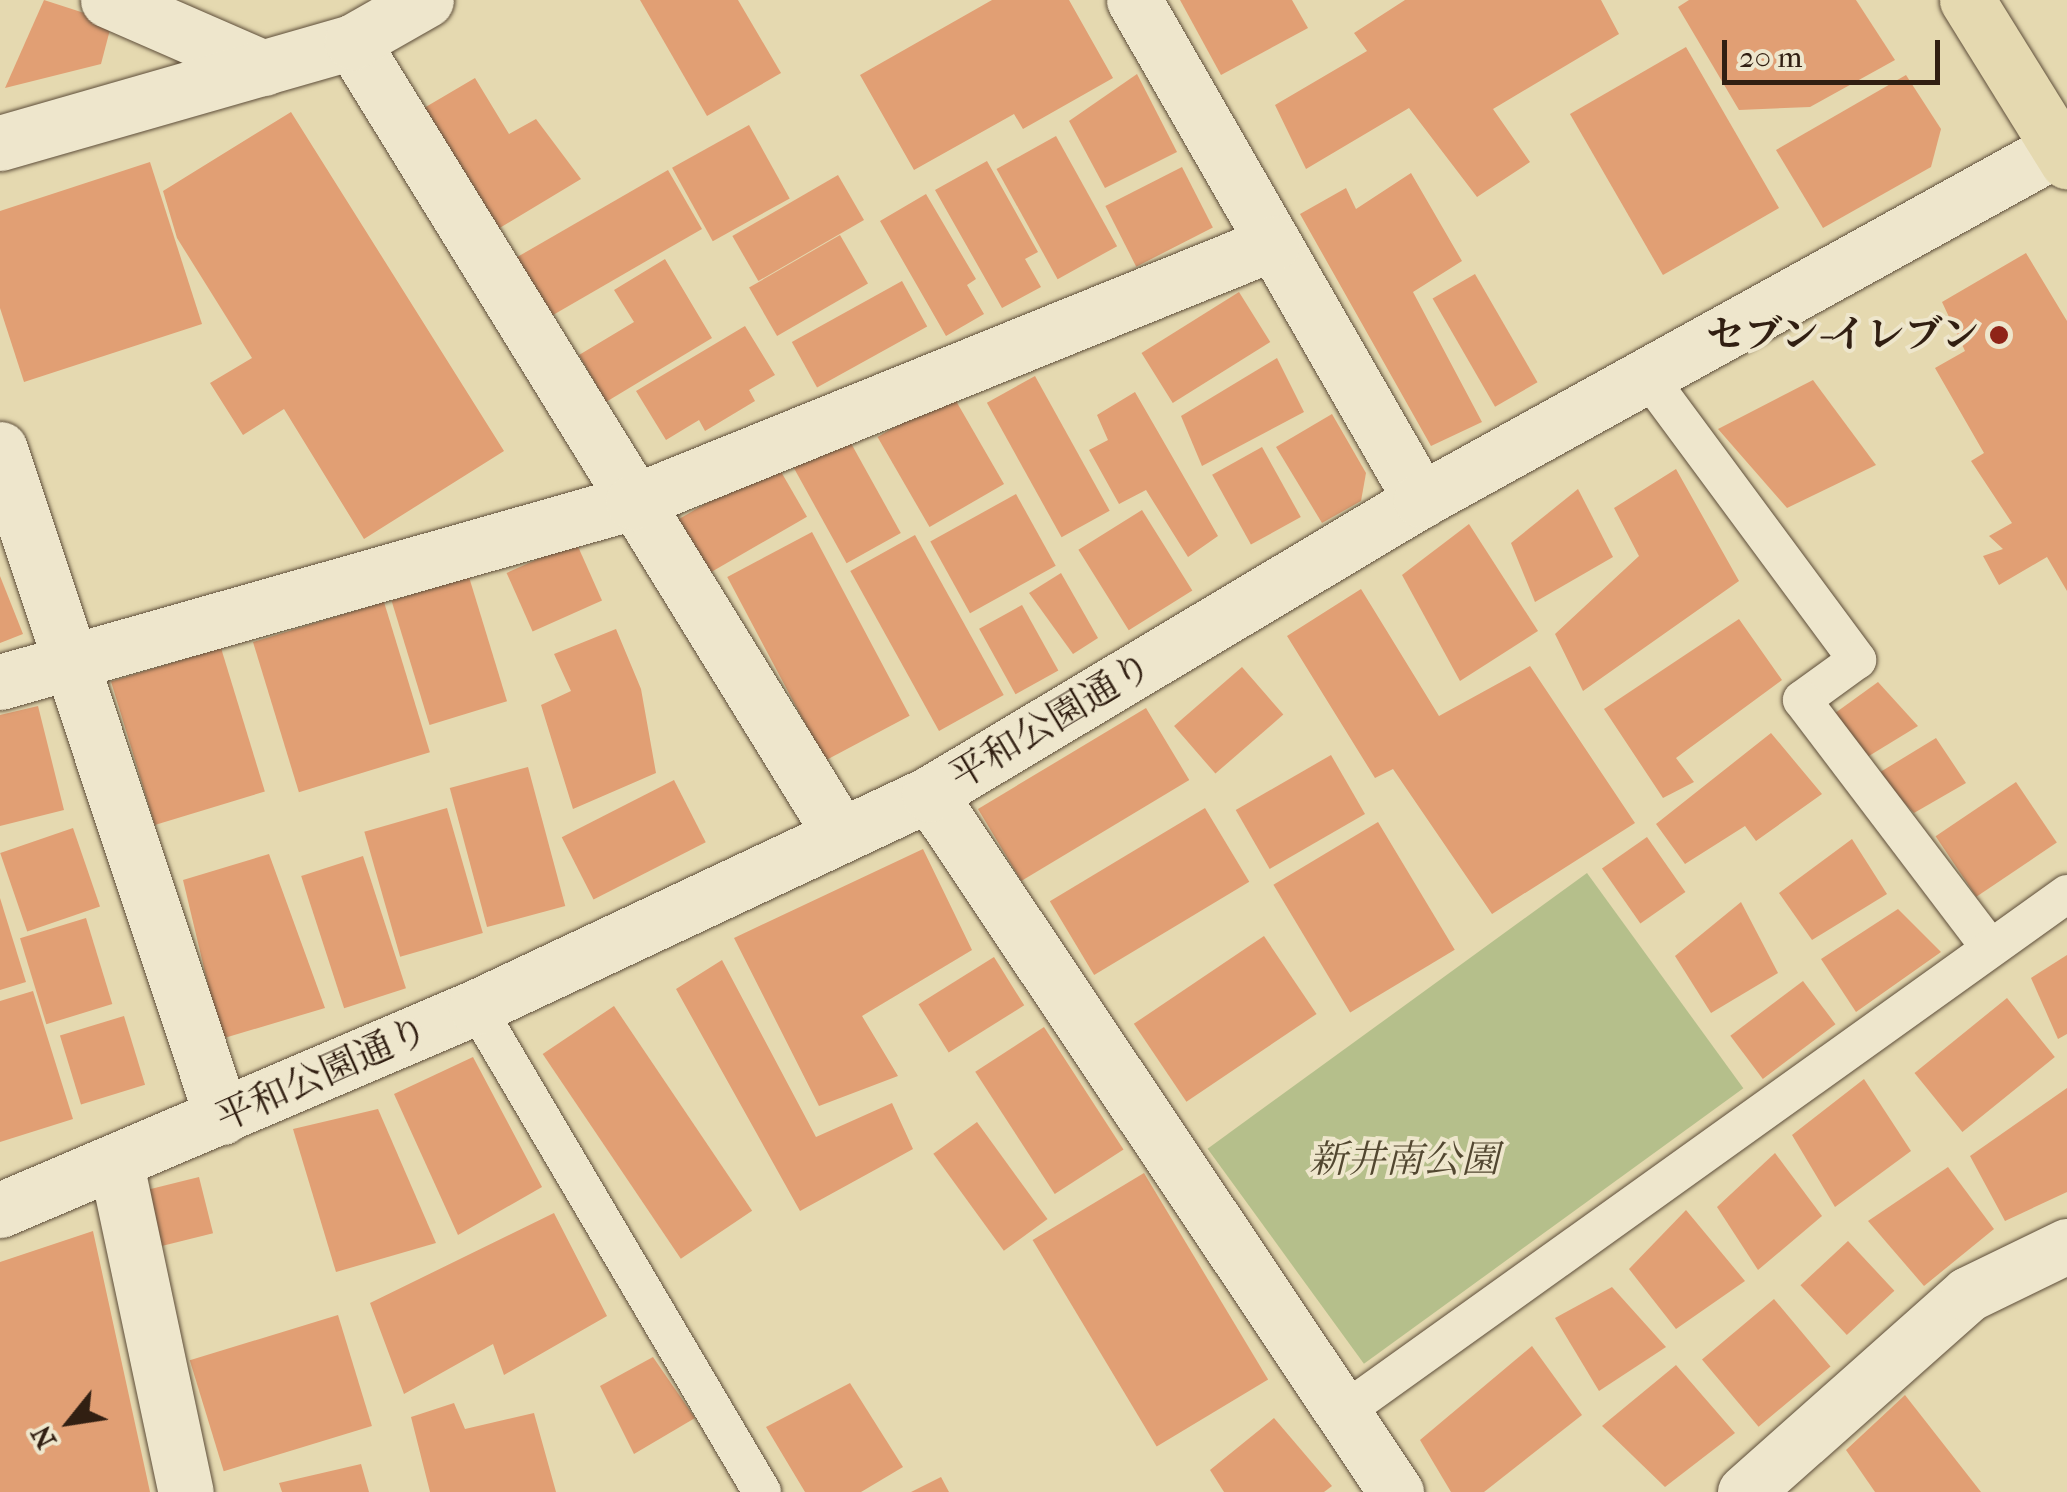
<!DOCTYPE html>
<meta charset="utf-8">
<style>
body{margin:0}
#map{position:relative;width:2067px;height:1492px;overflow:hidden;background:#e5d9b0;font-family:"IM FELL French Canon","Noto Serif JP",serif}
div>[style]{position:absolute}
.green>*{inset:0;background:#b5bf8b;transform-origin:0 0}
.building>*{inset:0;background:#e19f74;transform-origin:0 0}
.roads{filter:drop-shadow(0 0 2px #5e4e3a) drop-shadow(0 0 2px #5e4e3a)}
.service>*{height:38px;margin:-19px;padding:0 19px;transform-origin:19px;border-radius:19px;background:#eee6cc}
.minor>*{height:55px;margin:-27.5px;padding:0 27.5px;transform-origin:27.5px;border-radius:27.5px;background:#eee6cc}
.primary>*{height:55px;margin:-27.5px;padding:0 27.5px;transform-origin:27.5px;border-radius:27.5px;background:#e5d9b0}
.dots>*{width:28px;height:28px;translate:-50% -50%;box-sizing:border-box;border:5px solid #eee6cc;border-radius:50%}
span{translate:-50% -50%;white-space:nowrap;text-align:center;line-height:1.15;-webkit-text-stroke:8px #eee6cc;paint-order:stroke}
.poi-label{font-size:38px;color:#311f12;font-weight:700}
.right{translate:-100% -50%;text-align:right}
.street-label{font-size:38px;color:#311f12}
.park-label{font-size:38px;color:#524730;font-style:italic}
.north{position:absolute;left:20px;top:1372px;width:100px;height:100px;-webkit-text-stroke:8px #eee6cc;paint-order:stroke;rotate:240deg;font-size:28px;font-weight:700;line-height:40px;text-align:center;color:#311f12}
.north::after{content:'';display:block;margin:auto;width:35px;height:45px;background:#311f12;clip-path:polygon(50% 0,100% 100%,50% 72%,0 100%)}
.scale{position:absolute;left:1722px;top:40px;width:218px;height:45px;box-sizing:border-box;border:5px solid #311f12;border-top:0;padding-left:12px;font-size:30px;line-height:35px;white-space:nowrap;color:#311f12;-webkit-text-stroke:8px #eee6cc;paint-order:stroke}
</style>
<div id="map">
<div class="green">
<i style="left:1587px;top:873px;width:266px;height:469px;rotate:54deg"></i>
</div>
<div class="building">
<i style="clip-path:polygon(44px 0,112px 22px,101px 64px,5px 88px)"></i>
<i style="clip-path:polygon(640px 0,738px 0,781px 73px,707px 116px)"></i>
<i style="clip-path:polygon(992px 0,1069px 0,1113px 78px,1023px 129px,1014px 114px,914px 170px,860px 75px)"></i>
<i style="clip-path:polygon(1180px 0,1292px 0,1308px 28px,1221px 75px)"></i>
<i style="clip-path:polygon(1405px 0,1601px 0,1619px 34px,1493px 109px,1530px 162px,1477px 197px,1409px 108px,1306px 169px,1275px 105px,1367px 51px,1354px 33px)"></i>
<i style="clip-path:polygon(1689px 0,1856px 0,1895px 60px,1810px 107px,1739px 110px,1678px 7px)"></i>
<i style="left:1686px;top:47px;width:186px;height:134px;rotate:60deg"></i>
<i style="clip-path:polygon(1137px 74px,1177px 152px,1105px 188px,1069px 121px)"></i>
<i style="clip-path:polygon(1906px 75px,1941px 129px,1931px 167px,1823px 228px,1776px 150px)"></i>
<i style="clip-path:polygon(475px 78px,509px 134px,536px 119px,581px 179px,498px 229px,424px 108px)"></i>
<i style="clip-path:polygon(291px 112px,504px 451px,364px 539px,284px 409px,243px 435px,210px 383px,252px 358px,177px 238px,163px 191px)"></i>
<i style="left:749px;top:125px;width:84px;height:88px;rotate:61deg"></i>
<i style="left:1056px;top:136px;width:126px;height:68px;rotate:61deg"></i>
<i style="clip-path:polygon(987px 161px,1038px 252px,1025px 259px,1041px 287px,1002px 308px,935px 190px)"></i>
<i style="clip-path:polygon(150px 162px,202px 324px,24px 382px,0 308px,0 211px)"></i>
<i style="left:1182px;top:167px;width:68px;height:86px;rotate:63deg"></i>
<i style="left:668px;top:170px;width:68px;height:178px;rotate:60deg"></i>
<i style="clip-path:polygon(1411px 173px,1462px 261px,1413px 292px,1482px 422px,1431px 446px,1300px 214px,1346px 188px,1356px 209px)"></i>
<i style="left:838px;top:175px;width:52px;height:122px;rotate:60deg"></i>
<i style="clip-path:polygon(926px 194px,976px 279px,967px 285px,984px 314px,946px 336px,880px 221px)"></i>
<i style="left:840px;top:235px;width:56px;height:105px;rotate:60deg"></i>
<i style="clip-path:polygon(2026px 253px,2067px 321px,2067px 591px,2047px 557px,1999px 585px,1983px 556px,2003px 549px,1989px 536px,2012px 523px,1971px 461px,1984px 453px,1935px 368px,1965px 351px,1942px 302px)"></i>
<i style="clip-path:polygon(665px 259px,712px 338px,606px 402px,579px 355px,634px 322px,614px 290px)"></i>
<i style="left:1475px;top:274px;width:125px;height:49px;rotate:60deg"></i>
<i style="left:902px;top:281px;width:52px;height:126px;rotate:61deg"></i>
<i style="left:1239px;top:292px;width:59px;height:115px;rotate:58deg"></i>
<i style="clip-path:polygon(745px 326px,775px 375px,749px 390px,755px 401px,705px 431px,699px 420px,666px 440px,636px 391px)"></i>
<i style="clip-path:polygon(1277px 358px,1304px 412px,1202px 466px,1181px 416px)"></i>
<i style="left:1035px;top:376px;width:154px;height:55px;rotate:61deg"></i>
<i style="clip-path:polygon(1813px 380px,1876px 465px,1787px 508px,1718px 429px)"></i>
<i style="clip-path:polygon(1135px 392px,1218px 536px,1188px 557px,1146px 490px,1119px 504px,1089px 450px,1108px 440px,1097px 415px)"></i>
<i style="left:952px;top:394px;width:104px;height:86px;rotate:60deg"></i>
<i style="clip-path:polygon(1332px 414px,1366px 473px,1361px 501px,1322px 523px,1276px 447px)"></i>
<i style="left:847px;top:436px;width:111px;height:62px;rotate:61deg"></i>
<i style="left:1262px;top:447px;width:80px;height:57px;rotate:61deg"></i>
<i style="left:776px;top:463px;width:62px;height:122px;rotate:60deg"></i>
<i style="clip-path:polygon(1676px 469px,1739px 581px,1583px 691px,1555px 634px,1639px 556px,1614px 508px)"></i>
<i style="clip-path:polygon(1578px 489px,1613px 557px,1535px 602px,1511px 543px)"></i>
<i style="left:1016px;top:494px;width:82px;height:98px;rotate:61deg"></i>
<i style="left:1142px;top:510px;width:95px;height:75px;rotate:58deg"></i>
<i style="clip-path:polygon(1469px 524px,1538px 631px,1460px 681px,1402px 575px)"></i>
<i style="left:812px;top:532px;width:208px;height:96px;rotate:62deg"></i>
<i style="left:915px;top:535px;width:183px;height:74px;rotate:61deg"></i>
<i style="left:576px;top:542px;width:64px;height:76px;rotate:66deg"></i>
<i style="clip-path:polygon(1061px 573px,1098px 638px,1073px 654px,1029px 593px)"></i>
<i style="clip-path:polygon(0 576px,23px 634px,0 643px)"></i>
<i style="left:469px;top:577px;width:130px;height:81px;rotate:73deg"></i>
<i style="clip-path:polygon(1361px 589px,1439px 716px,1530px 666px,1635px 823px,1492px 914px,1393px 769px,1375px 778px,1287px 636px)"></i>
<i style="left:384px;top:602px;width:157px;height:137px;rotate:73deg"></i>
<i style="left:1022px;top:605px;width:75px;height:49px;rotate:61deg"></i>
<i style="clip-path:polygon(1739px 619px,1782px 680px,1676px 758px,1694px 782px,1663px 798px,1604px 709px)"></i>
<i style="clip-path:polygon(616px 629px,641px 689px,656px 773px,573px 809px,541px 705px,571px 691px,554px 654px)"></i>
<i style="left:221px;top:648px;width:150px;height:115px;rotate:73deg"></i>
<i style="left:1242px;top:667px;width:63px;height:90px;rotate:49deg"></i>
<i style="clip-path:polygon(1878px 682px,1918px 726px,1864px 759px,1831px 716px)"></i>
<i style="clip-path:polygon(38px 706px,64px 810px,0 826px,0 715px)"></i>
<i style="left:1146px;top:708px;width:84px;height:196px;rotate:59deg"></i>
<i style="clip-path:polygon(1771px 733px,1822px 794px,1756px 841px,1745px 826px,1685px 864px,1656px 824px)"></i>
<i style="clip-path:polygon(1936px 738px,1966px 783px,1914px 813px,1877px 774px)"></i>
<i style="left:1331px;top:755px;width:68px;height:110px;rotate:60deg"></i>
<i style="left:528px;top:767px;width:144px;height:81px;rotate:75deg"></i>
<i style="left:674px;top:780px;width:70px;height:126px;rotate:63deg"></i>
<i style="left:2016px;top:782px;width:73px;height:97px;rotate:56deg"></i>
<i style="left:447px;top:808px;width:130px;height:86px;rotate:74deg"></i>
<i style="left:1205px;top:808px;width:86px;height:181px;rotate:59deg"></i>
<i style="left:1378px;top:822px;width:149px;height:122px;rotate:59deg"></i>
<i style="left:73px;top:828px;width:83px;height:77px;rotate:71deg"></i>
<i style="left:1647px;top:837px;width:67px;height:55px;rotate:55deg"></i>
<i style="clip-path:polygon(1852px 839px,1887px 894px,1812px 940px,1779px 893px)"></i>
<i style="clip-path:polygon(923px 849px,972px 950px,862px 1016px,898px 1076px,819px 1106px,734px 938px)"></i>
<i style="clip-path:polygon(269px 854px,325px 1008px,221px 1039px,183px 880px)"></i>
<i style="left:363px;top:856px;width:139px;height:65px;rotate:72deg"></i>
<i style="clip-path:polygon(0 898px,26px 982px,0 990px)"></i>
<i style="clip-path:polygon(1741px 902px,1778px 973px,1711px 1013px,1675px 956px)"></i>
<i style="clip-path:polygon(1898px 909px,1941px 952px,1856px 1012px,1821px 959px)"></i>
<i style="left:86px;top:918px;width:90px;height:69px;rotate:73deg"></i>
<i style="left:1264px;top:936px;width:94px;height:157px;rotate:56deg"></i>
<i style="clip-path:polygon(2067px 955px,2067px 1034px,2058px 1039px,2031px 978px)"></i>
<i style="left:994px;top:957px;width:57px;height:89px;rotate:58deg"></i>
<i style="clip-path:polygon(722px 960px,816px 1137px,892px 1103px,913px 1149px,800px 1211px,676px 989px)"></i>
<i style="left:1803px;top:981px;width:54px;height:91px;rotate:53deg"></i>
<i style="clip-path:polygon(33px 991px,73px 1119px,0 1142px,0 1001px)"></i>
<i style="left:2007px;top:998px;width:76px;height:119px;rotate:51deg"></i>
<i style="left:614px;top:1006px;width:247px;height:86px;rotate:56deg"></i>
<i style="left:124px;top:1016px;width:72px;height:67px;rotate:73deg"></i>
<i style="left:1044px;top:1027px;width:146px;height:82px;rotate:57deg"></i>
<i style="clip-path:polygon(473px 1057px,542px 1187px,458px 1235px,394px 1094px)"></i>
<i style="clip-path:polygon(1864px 1079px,1911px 1151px,1835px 1207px,1792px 1135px)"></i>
<i style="clip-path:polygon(2067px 1088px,2067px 1192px,2005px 1221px,1970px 1156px)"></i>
<i style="clip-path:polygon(378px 1109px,436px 1243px,336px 1272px,293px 1129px)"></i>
<i style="left:977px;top:1122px;width:120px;height:54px;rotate:54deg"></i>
<i style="clip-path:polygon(1775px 1153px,1822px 1216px,1758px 1270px,1717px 1207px)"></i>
<i style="clip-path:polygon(1948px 1167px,1994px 1229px,1924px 1286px,1868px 1221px)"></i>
<i style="left:1144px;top:1173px;width:241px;height:130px;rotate:59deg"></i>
<i style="left:199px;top:1177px;width:58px;height:57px;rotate:76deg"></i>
<i style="clip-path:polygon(1686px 1210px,1745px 1281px,1676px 1329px,1629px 1269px)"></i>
<i style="clip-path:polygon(554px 1213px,607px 1316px,504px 1375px,493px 1344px,404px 1394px,370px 1303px)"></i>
<i style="clip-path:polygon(93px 1231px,150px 1492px,0 1492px,0 1262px)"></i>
<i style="left:1848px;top:1241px;width:68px;height:65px;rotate:47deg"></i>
<i style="clip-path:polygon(1612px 1287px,1666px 1347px,1599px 1391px,1555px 1318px)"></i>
<i style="left:1774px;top:1299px;width:88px;height:94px;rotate:50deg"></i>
<i style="left:338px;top:1315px;width:116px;height:155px;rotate:73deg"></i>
<i style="clip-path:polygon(1532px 1346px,1582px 1415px,1484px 1492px,1451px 1492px,1420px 1440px)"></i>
<i style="clip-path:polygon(653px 1357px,695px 1418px,634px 1454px,600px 1386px)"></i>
<i style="clip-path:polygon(1676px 1365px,1735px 1433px,1665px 1487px,1602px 1426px)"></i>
<i style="clip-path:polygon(850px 1383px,903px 1467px,861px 1492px,805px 1492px,766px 1427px)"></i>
<i style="clip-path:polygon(1905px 1395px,1981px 1492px,1875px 1492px,1846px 1450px)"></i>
<i style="clip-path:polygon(454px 1403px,465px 1429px,534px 1413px,556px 1492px,430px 1492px,411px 1417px)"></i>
<i style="clip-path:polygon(1274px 1418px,1332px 1486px,1324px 1492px,1224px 1492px,1210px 1470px)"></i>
<i style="clip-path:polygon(361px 1464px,369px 1492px,282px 1492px,279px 1483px)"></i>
<i style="clip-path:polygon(941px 1477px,949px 1492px,911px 1492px)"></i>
</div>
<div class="roads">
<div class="service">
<i style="left:1645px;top:373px;width:357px;rotate:53.5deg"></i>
<i style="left:1857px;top:660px;width:68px;rotate:144deg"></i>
<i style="left:1802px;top:700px;width:311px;rotate:52.8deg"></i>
<i style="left:476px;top:1007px;width:563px;rotate:59.47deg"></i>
<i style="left:1339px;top:1415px;width:895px;rotate:-35.59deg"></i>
</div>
<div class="minor">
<i style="left:108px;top:0;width:170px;rotate:23.6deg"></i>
<i style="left:1134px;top:0;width:577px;rotate:60.14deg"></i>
<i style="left:352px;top:42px;width:928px;rotate:58.35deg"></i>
<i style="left:0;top:143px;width:366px;rotate:-16deg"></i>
<i style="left:352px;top:42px;width:85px;rotate:-29.6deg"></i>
<i style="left:0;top:449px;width:704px;rotate:71.62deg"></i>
<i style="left:0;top:682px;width:658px;rotate:-15.87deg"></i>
<i style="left:633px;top:502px;width:690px;rotate:-22.03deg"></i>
<i style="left:929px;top:794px;width:840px;rotate:56.22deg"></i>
<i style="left:116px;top:1164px;width:335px;rotate:78deg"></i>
<i style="left:0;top:1210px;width:517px;rotate:-23.1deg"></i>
<i style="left:476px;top:1007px;width:501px;rotate:-25.18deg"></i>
<i style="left:929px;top:794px;width:573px;rotate:-30.86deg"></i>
<i style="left:1421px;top:500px;width:729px;rotate:-28.89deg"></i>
<i style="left:1745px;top:1492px;width:298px;rotate:-41.6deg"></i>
<i style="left:1968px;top:1294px;width:110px;rotate:-25.9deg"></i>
</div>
<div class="primary">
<i style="left:1967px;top:0;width:190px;rotate:58.2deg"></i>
</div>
</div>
<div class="dots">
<i style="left:1999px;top:335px;background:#8f2418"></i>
</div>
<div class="poi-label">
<span class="right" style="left:1979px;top:335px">セブン-イレブン</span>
</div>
<div class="street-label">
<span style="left:1051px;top:721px;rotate:-31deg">平和公園通り</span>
<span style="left:322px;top:1074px;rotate:-24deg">平和公園通り</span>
</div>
<div class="park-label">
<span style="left:1404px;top:1160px">新井南公園</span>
</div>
<div class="north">N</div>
<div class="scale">20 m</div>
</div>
